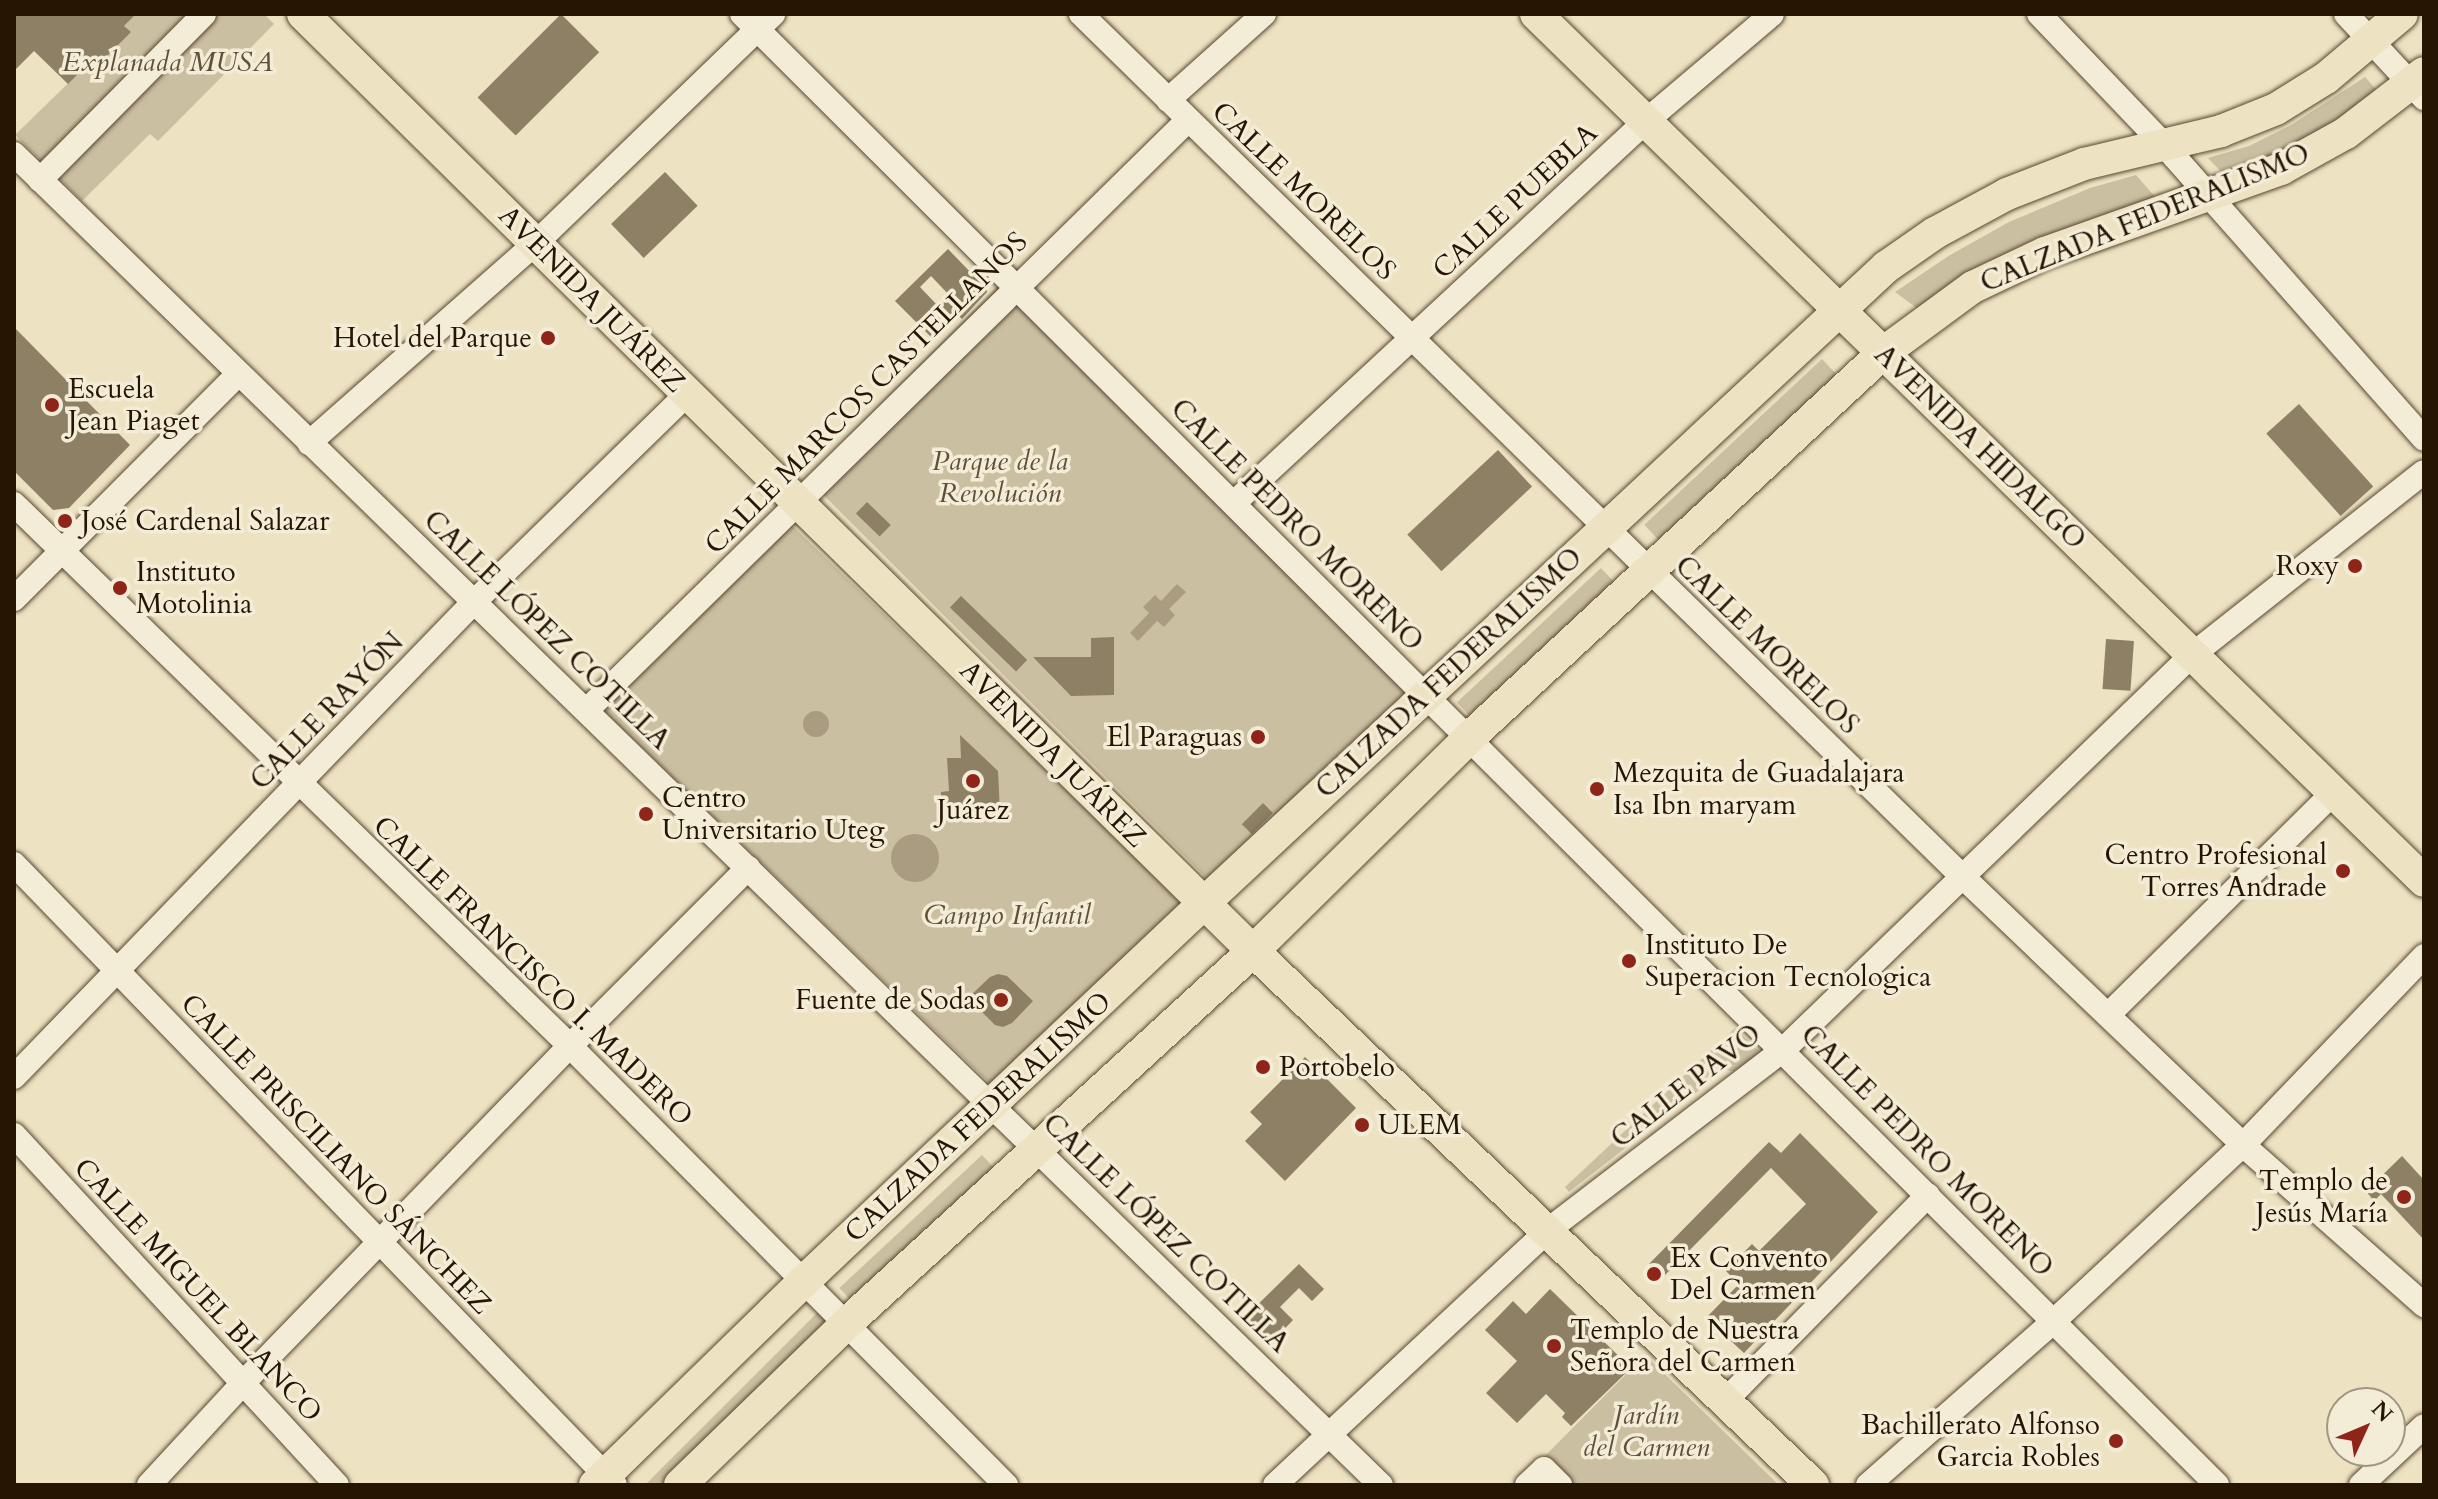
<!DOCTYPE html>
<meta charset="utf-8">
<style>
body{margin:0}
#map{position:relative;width:2438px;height:1499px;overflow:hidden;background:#ede2c1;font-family:Cardo,serif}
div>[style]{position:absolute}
.green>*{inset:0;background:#cbbfa1;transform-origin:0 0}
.water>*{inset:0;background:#a99c80}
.round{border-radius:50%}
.building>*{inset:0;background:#8d8065;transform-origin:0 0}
.roads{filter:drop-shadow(0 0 2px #574832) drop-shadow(0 0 2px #574832)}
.minor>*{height:24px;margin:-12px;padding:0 12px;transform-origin:12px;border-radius:12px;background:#f3ecd7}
.major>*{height:32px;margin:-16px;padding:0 16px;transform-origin:16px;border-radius:16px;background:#ede2c1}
.dots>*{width:22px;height:22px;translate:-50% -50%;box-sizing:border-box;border:4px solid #f3ecd7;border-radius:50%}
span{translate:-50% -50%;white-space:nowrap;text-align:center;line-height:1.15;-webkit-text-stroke:7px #f3ecd7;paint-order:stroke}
.park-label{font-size:28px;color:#5f503a;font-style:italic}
.street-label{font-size:28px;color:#251502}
.poi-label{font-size:28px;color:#251502}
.right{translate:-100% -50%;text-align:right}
.left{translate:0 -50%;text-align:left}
.frame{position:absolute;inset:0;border:16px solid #251502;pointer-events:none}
.north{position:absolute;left:2326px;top:1387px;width:80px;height:80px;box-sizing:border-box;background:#f3ecd7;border:2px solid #a19682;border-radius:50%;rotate:46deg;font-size:22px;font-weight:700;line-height:32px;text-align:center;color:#251502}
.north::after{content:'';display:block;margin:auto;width:28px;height:36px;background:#8f2418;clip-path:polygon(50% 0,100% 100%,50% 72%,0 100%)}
</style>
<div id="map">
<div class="green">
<i style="clip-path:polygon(136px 14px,264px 14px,274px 24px,158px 141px,150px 134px,82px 201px,15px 135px,96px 56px,102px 61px,130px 32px,124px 26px)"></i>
<i style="clip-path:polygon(2365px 77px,2383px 97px,2229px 180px,2208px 158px,2249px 146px,2291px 125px)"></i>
<i style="clip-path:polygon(2136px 175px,2158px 200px,2108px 213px,2025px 246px,1918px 309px,1895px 292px,1950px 255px,2009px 222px,2090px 188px)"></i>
<i style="left:1000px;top:284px;width:584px;height:274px;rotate:45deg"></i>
<i style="left:1822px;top:359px;width:26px;height:243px;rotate:47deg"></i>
<i style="left:776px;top:510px;width:576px;height:264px;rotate:44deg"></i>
<i style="left:1601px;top:568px;width:26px;height:197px;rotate:47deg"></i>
<i style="clip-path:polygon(1735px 1028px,1765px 1057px,1744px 1073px,1725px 1070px,1569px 1192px,1565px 1187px)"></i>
<i style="left:982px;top:1155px;width:26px;height:195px;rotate:47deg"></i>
<i style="left:820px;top:1310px;width:25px;height:255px;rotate:45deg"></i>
<i style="clip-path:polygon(1645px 1355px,1779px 1485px,1543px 1485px,1530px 1471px)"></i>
</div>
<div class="water">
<i style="clip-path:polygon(1177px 584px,1186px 592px,1169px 609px,1175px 615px,1164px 627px,1157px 621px,1138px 641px,1130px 633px,1149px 613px,1143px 607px,1155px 595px,1161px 601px)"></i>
<i class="round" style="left:803px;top:711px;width:26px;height:26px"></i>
<i class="round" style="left:891px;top:834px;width:48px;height:48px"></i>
</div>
<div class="building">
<i style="clip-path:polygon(14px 14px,136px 14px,124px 26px,131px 32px,102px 61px,96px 56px,68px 84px,34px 51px,16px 69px,14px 67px)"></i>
<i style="left:561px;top:14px;width:54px;height:118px;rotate:45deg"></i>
<i style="left:665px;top:172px;width:47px;height:75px;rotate:46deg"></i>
<i style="clip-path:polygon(evenodd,948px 249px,976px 278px,979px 274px,984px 279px,987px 292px,962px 319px,956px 313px,931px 337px,895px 301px,948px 249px,931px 276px,950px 296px,939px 307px,920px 287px,931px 276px)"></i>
<i style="clip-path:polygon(14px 327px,130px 445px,69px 508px,53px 510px,14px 471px)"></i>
<i style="left:2299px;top:404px;width:111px;height:44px;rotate:48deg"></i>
<i style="left:1498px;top:450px;width:50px;height:124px;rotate:47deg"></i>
<i style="left:867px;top:502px;width:33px;height:16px;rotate:44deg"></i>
<i style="left:961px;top:596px;width:92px;height:16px;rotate:44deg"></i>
<i style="clip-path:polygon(1114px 637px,1114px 695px,1071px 696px,1033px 657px,1091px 657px,1091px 638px)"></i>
<i style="left:2106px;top:639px;width:28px;height:50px;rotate:4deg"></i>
<i class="round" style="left:1248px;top:726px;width:20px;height:20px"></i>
<i style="clip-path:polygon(960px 735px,998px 771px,1000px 813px,942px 816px,941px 792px,949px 791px,947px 758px,961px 758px)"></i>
<i style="left:1263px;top:803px;width:14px;height:30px;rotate:45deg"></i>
<i style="clip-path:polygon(998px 974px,1007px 976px,1033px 1001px,1012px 1023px,1003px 1027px,995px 1025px,968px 998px,990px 977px)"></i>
<i style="clip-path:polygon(1305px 1057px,1356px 1108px,1285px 1181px,1245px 1141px,1262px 1124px,1250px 1112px)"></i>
<i style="clip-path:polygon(1800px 1133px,1878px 1212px,1744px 1353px,1706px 1318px,1739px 1284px,1726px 1271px,1752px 1244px,1759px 1251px,1806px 1204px,1771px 1168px,1663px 1277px,1649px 1264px,1769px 1142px,1781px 1153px)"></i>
<i style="clip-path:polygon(2402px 1156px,2424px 1180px,2424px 1240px,2381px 1194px,2374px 1201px,2366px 1191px)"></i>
<i style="clip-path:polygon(1299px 1264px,1324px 1289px,1312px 1301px,1299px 1288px,1280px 1307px,1293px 1320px,1269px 1345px,1243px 1319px)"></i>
<i style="clip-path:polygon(1550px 1289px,1631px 1368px,1571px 1426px,1562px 1417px,1565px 1413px,1546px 1394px,1517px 1423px,1486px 1393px,1517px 1361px,1485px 1330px,1513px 1301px,1526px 1314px)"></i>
</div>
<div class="roads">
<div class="minor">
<i style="left:742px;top:14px;width:2083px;rotate:44.92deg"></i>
<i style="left:1081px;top:14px;width:1234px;rotate:44.38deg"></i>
<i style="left:1963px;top:877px;width:388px;rotate:43.7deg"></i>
<i style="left:2243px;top:1145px;width:242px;rotate:41.5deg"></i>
<i style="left:2039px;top:14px;width:181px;rotate:46.3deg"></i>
<i style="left:2164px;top:145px;width:392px;rotate:48.5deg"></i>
<i style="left:2346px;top:14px;width:115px;rotate:47.1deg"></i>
<i style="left:1168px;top:100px;width:129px;rotate:-41.9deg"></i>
<i style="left:14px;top:154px;width:1908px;rotate:44.24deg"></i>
<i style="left:40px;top:180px;width:233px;rotate:-45.3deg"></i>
<i style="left:309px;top:443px;width:303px;rotate:-41.4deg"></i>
<i style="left:536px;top:243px;width:330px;rotate:-44deg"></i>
<i style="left:1234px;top:503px;width:562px;rotate:-42.84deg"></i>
<i style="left:1646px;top:121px;width:165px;rotate:-40.3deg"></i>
<i style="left:14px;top:504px;width:776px;rotate:44.27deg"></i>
<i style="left:570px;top:1046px;width:619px;rotate:45.2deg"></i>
<i style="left:14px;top:599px;width:317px;rotate:-45.1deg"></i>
<i style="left:587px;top:710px;width:842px;rotate:-44.47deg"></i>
<i style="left:14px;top:864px;width:864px;rotate:45.94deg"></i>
<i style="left:2108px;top:1015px;width:316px;rotate:-44.6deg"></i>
<i style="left:14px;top:1077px;width:663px;rotate:-45.92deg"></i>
<i style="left:475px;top:601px;width:298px;rotate:-44.3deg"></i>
<i style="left:14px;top:1135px;width:476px;rotate:47.3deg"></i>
<i style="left:1725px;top:1401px;width:289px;rotate:-45.4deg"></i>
<i style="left:149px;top:1485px;width:139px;rotate:-47.3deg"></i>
<i style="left:243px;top:1383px;width:470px;rotate:-45.9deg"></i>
<i style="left:570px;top:1046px;width:252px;rotate:-45deg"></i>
<i style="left:1275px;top:1485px;width:372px;rotate:-43deg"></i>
<i style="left:1547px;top:1231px;width:297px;rotate:-37.5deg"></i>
<i style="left:1783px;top:1050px;width:569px;rotate:-44deg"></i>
<i style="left:2192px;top:655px;width:295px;rotate:-38.3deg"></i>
<i style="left:1527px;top:1485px;width:23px;rotate:-43deg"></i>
<i style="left:1544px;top:1469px;width:23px;rotate:45deg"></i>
<i style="left:1868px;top:1485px;width:248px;rotate:-41.4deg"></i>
<i style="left:2054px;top:1321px;width:258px;rotate:-43deg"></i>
<i style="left:2243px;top:1145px;width:262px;rotate:-46.2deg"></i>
<i style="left:2361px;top:1485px;width:86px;rotate:-43.1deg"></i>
</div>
<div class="major">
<i style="left:303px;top:14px;width:1334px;rotate:44.61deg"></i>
<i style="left:1253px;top:951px;width:774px;rotate:43.64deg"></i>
<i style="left:1536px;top:14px;width:1241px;rotate:44.31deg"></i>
<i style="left:595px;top:1485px;width:291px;rotate:-44.3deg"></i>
<i style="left:803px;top:1282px;width:552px;rotate:-43.38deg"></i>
<i style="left:1204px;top:903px;width:933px;rotate:-43deg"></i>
<i style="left:1886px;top:267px;width:60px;rotate:-34.8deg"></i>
<i style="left:1935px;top:233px;width:82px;rotate:-28.4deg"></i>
<i style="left:2007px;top:194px;width:83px;rotate:-21.3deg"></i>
<i style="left:2084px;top:164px;width:141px;rotate:-13.5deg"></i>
<i style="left:2221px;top:131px;width:59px;rotate:-21.8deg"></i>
<i style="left:2276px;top:109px;width:59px;rotate:-31.8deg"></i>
<i style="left:2326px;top:78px;width:99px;rotate:-40.1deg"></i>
<i style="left:680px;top:1485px;width:231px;rotate:-44.1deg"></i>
<i style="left:846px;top:1324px;width:552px;rotate:-42.5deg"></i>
<i style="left:1253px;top:951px;width:303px;rotate:-44.6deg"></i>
<i style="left:1469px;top:738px;width:565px;rotate:-42.92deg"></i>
<i style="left:1883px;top:353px;width:112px;rotate:-36.3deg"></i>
<i style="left:1973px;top:287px;width:80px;rotate:-25.3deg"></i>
<i style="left:2045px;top:253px;width:251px;rotate:-19.6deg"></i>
<i style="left:2281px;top:169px;width:74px;rotate:-29deg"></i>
<i style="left:2346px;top:133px;width:98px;rotate:-37.6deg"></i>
</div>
</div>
<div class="dots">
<i style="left:548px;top:338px;background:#8f2418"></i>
<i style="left:52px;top:405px;background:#8f2418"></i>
<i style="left:65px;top:521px;background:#8f2418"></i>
<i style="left:2355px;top:566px;background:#8f2418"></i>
<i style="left:120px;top:588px;background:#8f2418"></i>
<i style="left:1258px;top:737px;background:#8f2418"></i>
<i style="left:973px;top:781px;background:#8f2418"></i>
<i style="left:1597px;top:789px;background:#8f2418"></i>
<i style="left:646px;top:814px;background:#8f2418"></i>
<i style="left:2343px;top:871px;background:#8f2418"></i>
<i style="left:1629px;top:961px;background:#8f2418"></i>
<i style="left:1001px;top:1000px;background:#8f2418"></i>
<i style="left:1263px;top:1067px;background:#8f2418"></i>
<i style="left:1362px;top:1125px;background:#8f2418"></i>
<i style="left:2404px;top:1197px;background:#8f2418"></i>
<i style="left:1654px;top:1274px;background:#8f2418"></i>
<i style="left:1554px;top:1346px;background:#8f2418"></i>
<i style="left:2116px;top:1441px;background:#8f2418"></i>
</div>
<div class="park-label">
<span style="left:168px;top:62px">Explanada MUSA</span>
<span style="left:1000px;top:477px">Parque de la<br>Revolución</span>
<span style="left:1007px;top:915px">Campo Infantil</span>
<span style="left:1646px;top:1431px">Jardín<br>del Carmen</span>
</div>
<div class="street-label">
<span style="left:1304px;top:191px;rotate:44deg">CALLE MORELOS</span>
<span style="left:1515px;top:201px;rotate:-43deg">CALLE PUEBLA</span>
<span style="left:2145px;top:218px;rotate:-22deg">CALZADA FEDERALISMO</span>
<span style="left:592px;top:299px;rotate:45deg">AVENIDA JUÁREZ</span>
<span style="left:866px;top:393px;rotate:-45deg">CALLE MARCOS CASTELLANOS</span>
<span style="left:1980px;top:447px;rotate:44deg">AVENIDA HIDALGO</span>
<span style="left:1297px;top:525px;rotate:45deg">CALLE PEDRO MORENO</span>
<span style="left:547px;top:630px;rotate:44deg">CALLE LÓPEZ COTILLA</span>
<span style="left:1767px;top:645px;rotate:44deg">CALLE MORELOS</span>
<span style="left:1449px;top:673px;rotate:-43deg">CALZADA FEDERALISMO</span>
<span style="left:327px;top:711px;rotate:-46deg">CALLE RAYÓN</span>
<span style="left:1053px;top:754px;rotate:45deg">AVENIDA JUÁREZ</span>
<span style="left:533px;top:971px;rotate:44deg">CALLE FRANCISCO I. MADERO</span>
<span style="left:1686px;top:1086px;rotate:-38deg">CALLE PAVO</span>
<span style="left:978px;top:1117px;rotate:-43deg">CALZADA FEDERALISMO</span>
<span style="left:1927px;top:1151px;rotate:45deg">CALLE PEDRO MORENO</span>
<span style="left:336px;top:1154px;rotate:46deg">CALLE PRISCILIANO SÁNCHEZ</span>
<span style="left:1166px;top:1233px;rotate:44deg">CALLE LÓPEZ COTILLA</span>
<span style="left:198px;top:1290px;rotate:47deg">CALLE MIGUEL BLANCO</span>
</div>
<div class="poi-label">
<span class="right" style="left:532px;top:338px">Hotel del Parque</span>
<span class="left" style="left:68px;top:405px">Escuela<br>Jean Piaget</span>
<span class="left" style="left:81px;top:521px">José Cardenal Salazar</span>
<span class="right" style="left:2339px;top:566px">Roxy</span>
<span class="left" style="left:136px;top:588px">Instituto<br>Motolinia</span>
<span class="right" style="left:1242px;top:737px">El Paraguas</span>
<span class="left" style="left:1613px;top:789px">Mezquita de Guadalajara<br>Isa Ibn maryam</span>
<span class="left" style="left:662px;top:814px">Centro<br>Universitario Uteg</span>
<span style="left:973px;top:810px">Juárez</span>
<span class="right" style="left:2327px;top:871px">Centro Profesional<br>Torres Andrade</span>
<span class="left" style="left:1645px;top:961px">Instituto De<br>Superacion Tecnologica</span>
<span class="right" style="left:985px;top:1000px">Fuente de Sodas</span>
<span class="left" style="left:1279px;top:1067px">Portobelo</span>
<span class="left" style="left:1378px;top:1125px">ULEM</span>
<span class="right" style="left:2388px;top:1197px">Templo de<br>Jesús María</span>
<span class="left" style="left:1670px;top:1274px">Ex Convento<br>Del Carmen</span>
<span class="left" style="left:1570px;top:1346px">Templo de Nuestra<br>Señora del Carmen</span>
<span class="right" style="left:2100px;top:1441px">Bachillerato Alfonso<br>Garcia Robles</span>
</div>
<div class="frame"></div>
<div class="north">N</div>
</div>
